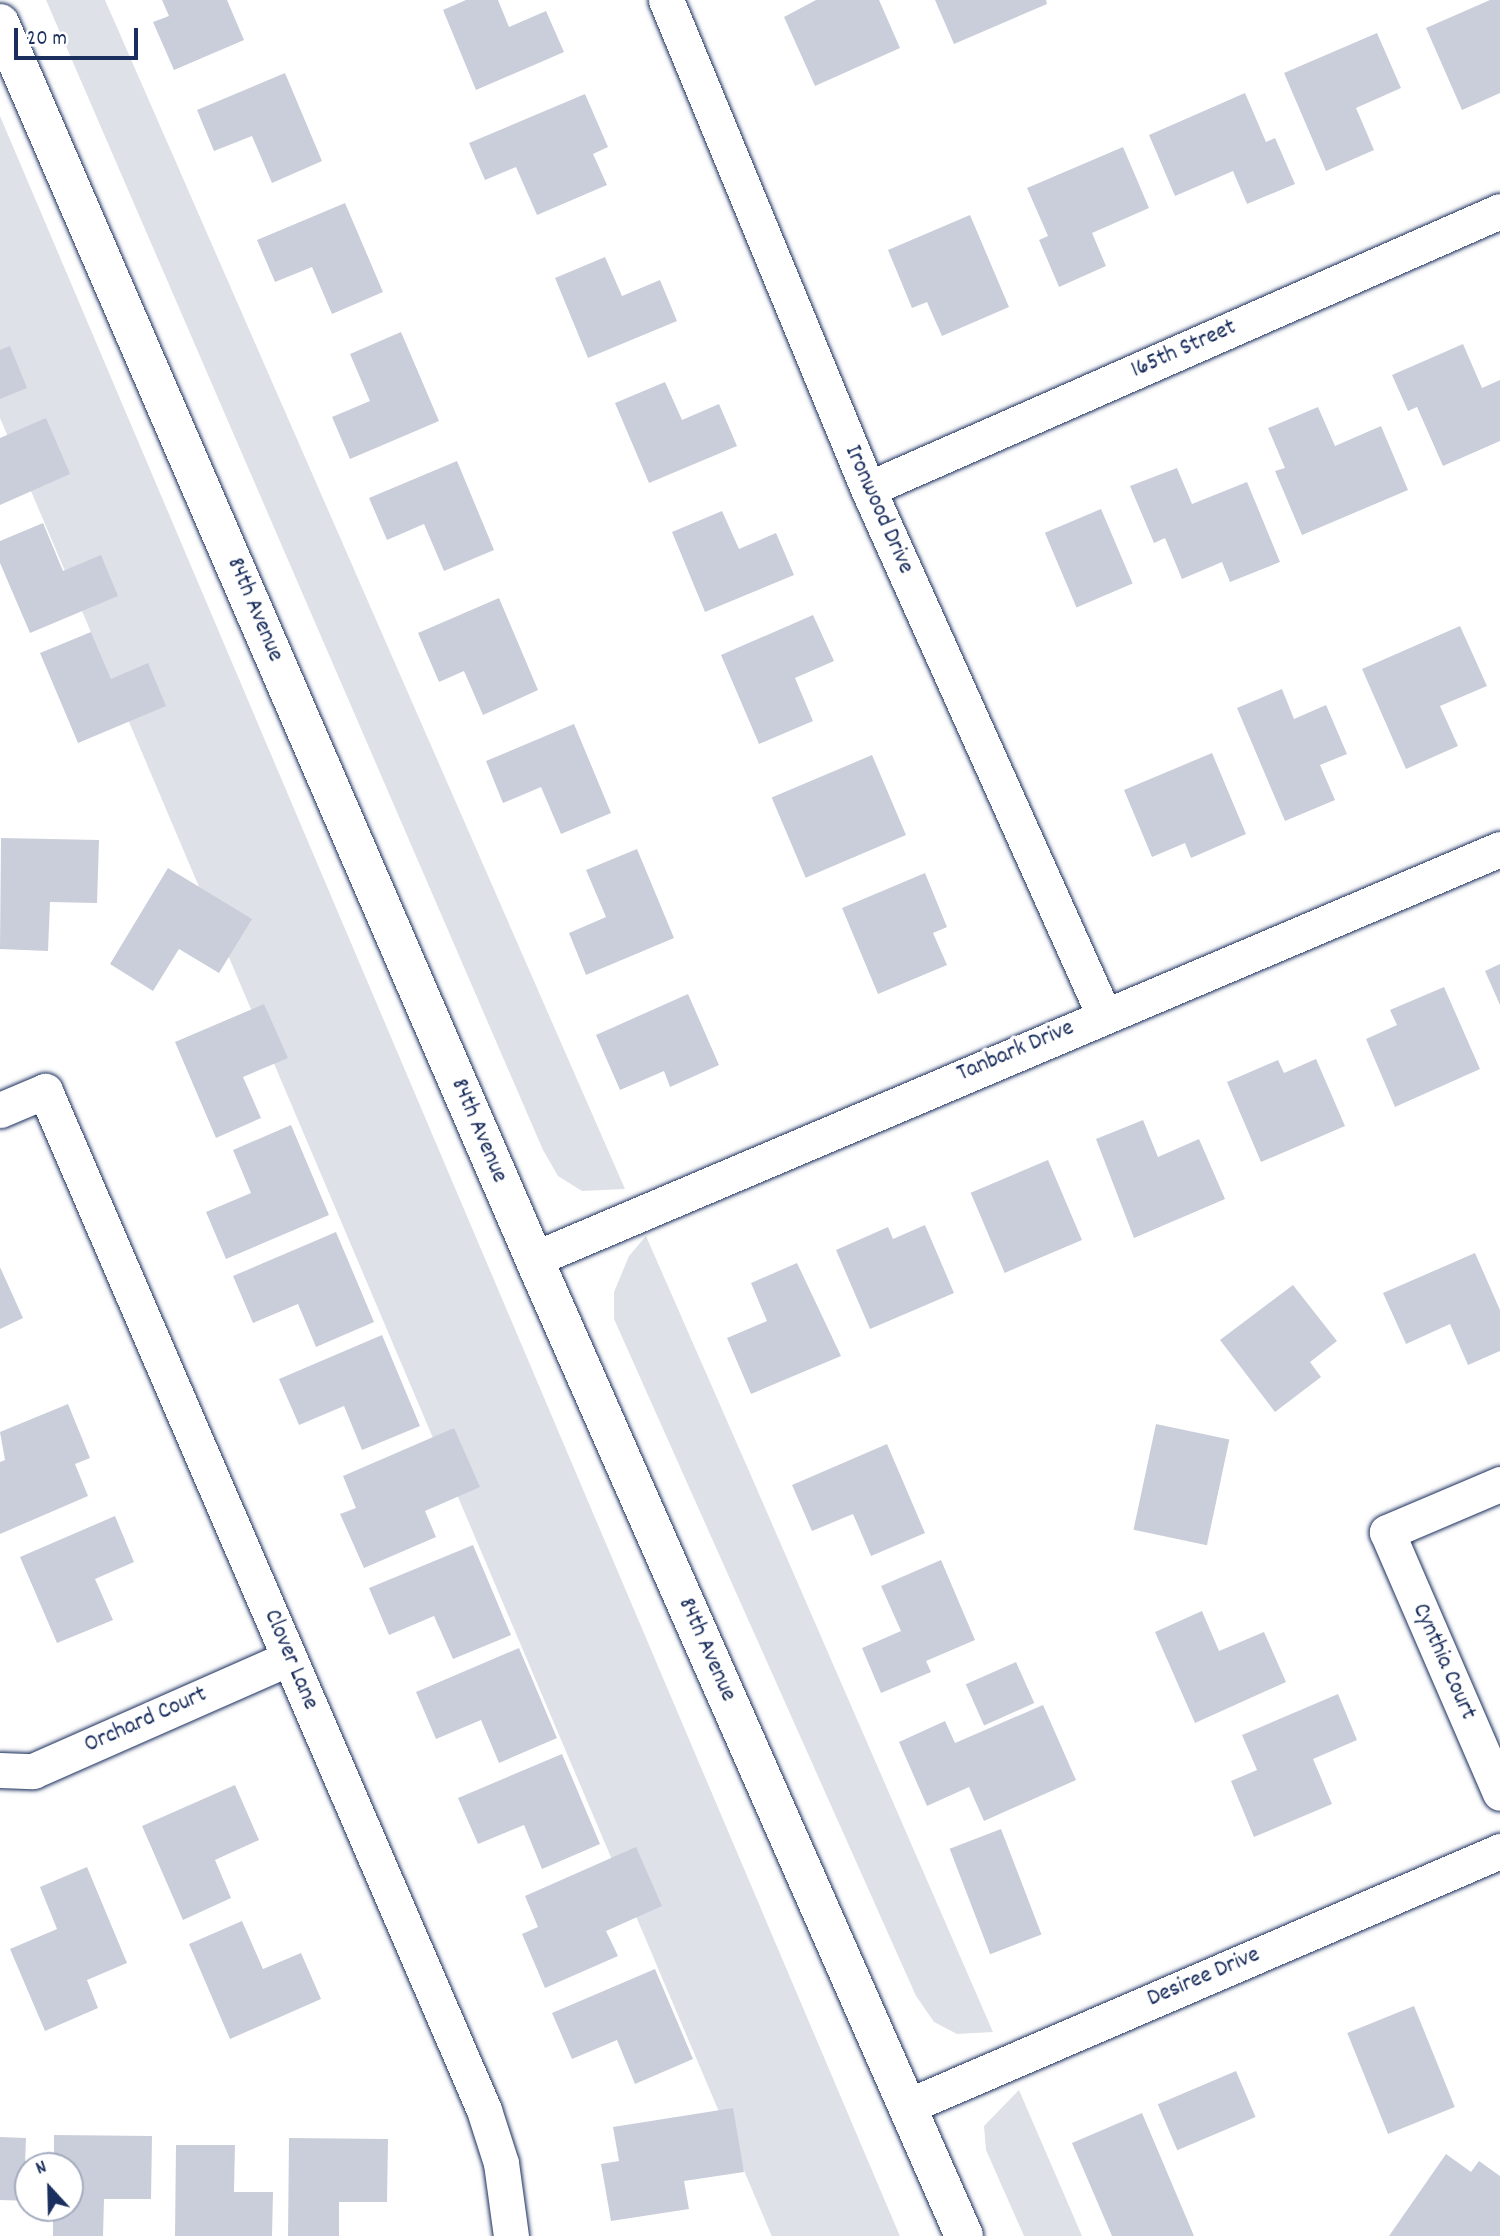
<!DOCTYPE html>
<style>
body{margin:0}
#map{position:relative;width:1500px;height:2236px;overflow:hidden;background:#fff;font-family:Dekko,sans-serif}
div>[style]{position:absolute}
.green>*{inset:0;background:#dee1e7;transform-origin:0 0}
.building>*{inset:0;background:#caceda;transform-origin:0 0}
.roads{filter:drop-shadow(0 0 2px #1b2f5e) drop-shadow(0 0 2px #1b2f5e)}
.minor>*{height:35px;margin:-17.5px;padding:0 17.5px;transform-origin:17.5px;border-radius:17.5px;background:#fff}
.tertiary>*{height:38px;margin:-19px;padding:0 19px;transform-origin:19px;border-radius:19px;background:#fff}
span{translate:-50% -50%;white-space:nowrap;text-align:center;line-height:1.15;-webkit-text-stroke:7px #fff;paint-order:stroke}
.street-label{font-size:24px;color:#1b2f5e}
.north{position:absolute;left:14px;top:2152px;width:70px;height:70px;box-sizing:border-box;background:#fff;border:2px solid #a4acbf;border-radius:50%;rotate:338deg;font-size:19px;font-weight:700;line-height:28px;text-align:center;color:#1b2f5e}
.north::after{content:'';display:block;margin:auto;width:24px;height:32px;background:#1b2f5e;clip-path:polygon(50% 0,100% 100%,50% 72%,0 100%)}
.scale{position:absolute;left:14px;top:28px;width:124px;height:32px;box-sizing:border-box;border:4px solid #1b2f5e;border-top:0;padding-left:9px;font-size:21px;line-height:24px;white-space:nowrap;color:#1b2f5e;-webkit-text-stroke:5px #fff;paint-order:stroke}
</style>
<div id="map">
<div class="green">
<i style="clip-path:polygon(46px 0,105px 0,625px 1189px,582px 1191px,558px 1176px,543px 1150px)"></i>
<i style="left:0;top:116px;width:2311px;height:118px;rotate:67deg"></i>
<i style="clip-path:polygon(646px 1236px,756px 1487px,993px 2032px,957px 2034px,934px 2022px,916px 1996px,614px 1319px,614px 1292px,629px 1256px)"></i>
<i style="clip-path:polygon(1019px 2090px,1082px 2236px,1024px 2236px,986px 2150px,984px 2126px)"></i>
</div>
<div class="building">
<i style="clip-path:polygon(162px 0,227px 0,244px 40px,174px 70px,153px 22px,169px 16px)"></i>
<i style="clip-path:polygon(466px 0,498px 0,509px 27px,546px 11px,564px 52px,476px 90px,443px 10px)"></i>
<i style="clip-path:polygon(816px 0,879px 0,900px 48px,815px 86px,784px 17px)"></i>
<i style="clip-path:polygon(935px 0,1046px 0,1047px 4px,954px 44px)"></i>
<i style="clip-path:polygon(1490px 0,1500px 0,1500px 93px,1462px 110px,1426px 28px)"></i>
<i style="clip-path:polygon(1377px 33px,1401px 88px,1356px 108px,1374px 150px,1326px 171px,1284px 73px)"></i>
<i style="clip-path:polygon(285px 73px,322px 161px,272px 183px,252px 136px,214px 151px,197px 110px)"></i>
<i style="clip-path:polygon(1245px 93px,1266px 142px,1275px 138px,1295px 184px,1247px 204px,1233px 171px,1175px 196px,1149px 135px)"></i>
<i style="clip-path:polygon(585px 94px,608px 147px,593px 154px,607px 185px,537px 215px,516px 167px,485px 180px,469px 143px)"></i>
<i style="clip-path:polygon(1123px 147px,1149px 208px,1092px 233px,1106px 266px,1059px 287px,1039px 240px,1048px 236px,1027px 188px)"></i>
<i style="clip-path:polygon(345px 203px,383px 292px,332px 314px,312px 267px,275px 282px,257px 240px)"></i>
<i style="clip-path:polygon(970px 215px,1009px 307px,942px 336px,927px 302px,912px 308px,888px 250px)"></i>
<i style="clip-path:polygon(605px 257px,622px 296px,660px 280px,677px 321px,588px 358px,555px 278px)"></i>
<i style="clip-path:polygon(401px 332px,439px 421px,350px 459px,332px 417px,370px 401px,350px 354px)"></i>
<i style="clip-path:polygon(1463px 344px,1482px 388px,1500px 380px,1500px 441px,1443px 466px,1417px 407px,1408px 411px,1392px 375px)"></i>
<i style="clip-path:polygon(10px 346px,27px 388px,0 399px,0 350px)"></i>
<i style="clip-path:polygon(665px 382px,682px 420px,719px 404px,737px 446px,649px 483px,615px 403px)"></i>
<i style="clip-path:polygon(1318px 407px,1335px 446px,1381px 426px,1408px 490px,1302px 535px,1275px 471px,1285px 468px,1268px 428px)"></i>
<i style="clip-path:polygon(46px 418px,70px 474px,0 505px,0 438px)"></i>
<i style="clip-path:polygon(457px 461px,494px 550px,444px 571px,424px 524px,387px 540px,369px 498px)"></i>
<i style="clip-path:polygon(1177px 468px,1192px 504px,1247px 482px,1280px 562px,1230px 582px,1222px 562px,1182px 579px,1165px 538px,1154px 543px,1130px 486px)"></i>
<i style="left:1101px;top:509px;width:81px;height:61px;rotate:67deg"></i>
<i style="clip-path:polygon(722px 511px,739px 549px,776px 533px,794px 575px,705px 612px,672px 532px)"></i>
<i style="clip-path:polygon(43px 523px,63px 571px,101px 555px,118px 596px,30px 633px,0 563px,0 541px)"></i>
<i style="clip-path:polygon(499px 598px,538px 690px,483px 715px,464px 671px,439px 682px,418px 633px)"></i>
<i style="clip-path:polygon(813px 615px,834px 661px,795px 678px,813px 721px,759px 744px,721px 655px)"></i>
<i style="clip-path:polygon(1460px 626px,1487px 686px,1440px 706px,1458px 746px,1406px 769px,1362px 669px)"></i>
<i style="clip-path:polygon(91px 632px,111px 679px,148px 663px,166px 706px,78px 743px,40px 653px)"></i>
<i style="clip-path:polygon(1282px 689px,1294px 719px,1326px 705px,1347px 754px,1320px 765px,1335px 800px,1285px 821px,1237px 708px)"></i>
<i style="clip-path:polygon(574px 724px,611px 813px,561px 834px,541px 787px,503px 803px,486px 761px)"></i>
<i style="clip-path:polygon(1212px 753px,1246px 834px,1191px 858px,1185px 843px,1152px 857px,1124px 790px)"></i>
<i style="left:872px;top:755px;width:87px;height:109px;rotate:67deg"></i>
<i style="clip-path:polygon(1px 838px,99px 840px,97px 903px,50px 902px,48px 951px,0 949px)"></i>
<i style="clip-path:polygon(637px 849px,674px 938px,586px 975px,569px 933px,606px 917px,586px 870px)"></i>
<i style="clip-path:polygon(168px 868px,252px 919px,219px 973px,179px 949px,153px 991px,110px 964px)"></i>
<i style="clip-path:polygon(925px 873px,947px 927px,933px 933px,947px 965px,878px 994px,842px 908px)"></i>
<i style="clip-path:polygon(1500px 964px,1500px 1005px,1485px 971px)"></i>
<i style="clip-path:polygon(1444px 987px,1480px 1069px,1395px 1107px,1366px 1039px,1397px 1025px,1390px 1010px)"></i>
<i style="clip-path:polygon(688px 994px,719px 1065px,670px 1087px,664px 1071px,620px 1090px,596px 1035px)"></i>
<i style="clip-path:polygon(264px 1004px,288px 1058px,243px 1077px,261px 1118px,216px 1138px,175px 1042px)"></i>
<i style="clip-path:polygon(1316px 1059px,1345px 1126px,1261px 1162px,1227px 1082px,1278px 1060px,1284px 1073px)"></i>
<i style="clip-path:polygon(1143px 1120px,1158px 1157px,1199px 1139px,1225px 1199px,1134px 1238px,1096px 1139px)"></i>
<i style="clip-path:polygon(291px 1125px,329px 1215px,226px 1259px,206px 1212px,251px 1193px,233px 1150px)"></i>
<i style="left:1048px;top:1160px;width:87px;height:84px;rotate:67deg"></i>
<i style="clip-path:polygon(925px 1225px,954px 1293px,870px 1329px,836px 1250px,888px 1227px,893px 1239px)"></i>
<i style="clip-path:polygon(336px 1232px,374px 1322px,316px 1347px,298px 1304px,253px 1323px,233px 1276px)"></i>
<i style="clip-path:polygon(1475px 1253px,1500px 1310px,1500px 1351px,1468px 1365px,1450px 1324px,1406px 1344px,1383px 1293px)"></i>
<i style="clip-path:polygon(797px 1263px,841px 1356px,751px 1394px,727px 1338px,767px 1321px,751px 1283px)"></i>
<i style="clip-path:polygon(0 1267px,23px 1318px,0 1329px)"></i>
<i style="clip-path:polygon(1293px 1285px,1337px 1341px,1310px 1362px,1321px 1377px,1275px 1412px,1220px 1340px)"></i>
<i style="clip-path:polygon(382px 1335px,420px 1426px,362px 1450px,344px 1406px,299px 1425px,279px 1379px)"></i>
<i style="clip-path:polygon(68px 1404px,90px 1458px,75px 1464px,88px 1496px,0 1534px,0 1462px,5px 1460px,0 1432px)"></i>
<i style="left:1156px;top:1424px;width:75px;height:108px;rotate:12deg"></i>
<i style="clip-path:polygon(454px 1428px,480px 1487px,425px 1511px,436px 1537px,364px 1568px,340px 1514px,356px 1508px,343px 1476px)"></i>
<i style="clip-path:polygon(887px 1444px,925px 1533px,871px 1556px,853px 1514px,812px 1531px,792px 1485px)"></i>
<i style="clip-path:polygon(115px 1516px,134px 1562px,95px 1579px,113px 1620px,57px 1643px,20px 1557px)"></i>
<i style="clip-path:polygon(473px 1545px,511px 1635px,453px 1659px,434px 1616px,389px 1635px,369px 1588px)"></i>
<i style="clip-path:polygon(941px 1560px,975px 1640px,926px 1661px,931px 1672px,881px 1693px,862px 1648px,901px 1631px,881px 1586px)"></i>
<i style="clip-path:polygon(1202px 1611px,1219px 1651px,1264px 1632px,1286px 1682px,1195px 1723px,1155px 1632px)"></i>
<i style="clip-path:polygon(519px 1648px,557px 1738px,499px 1763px,481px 1720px,436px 1739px,416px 1692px)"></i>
<i style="left:1016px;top:1662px;width:45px;height:55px;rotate:66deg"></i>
<i style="clip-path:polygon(1338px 1694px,1357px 1740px,1313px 1759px,1332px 1804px,1254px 1837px,1231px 1781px,1257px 1770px,1242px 1735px)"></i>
<i style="clip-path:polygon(1043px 1705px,1076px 1780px,984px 1821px,969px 1787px,927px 1806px,899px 1742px,945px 1721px,955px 1743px)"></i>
<i style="clip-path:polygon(562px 1754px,600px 1844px,542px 1869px,524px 1825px,478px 1844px,458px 1798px)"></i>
<i style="clip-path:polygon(235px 1785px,259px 1840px,215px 1860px,231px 1898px,183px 1920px,142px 1826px)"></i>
<i style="left:1001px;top:1829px;width:113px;height:55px;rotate:69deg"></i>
<i style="clip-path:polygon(636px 1847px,662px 1906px,606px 1931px,618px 1956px,545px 1988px,522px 1934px,538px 1927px,525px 1896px)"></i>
<i style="clip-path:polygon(87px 1867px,127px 1963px,87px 1980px,98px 2008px,45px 2031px,10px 1949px,57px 1929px,40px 1887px)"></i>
<i style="clip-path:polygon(242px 1921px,263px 1969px,301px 1953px,321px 1999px,230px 2039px,189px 1944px)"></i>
<i style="clip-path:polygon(655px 1969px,693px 2059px,635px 2084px,617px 2040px,572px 2059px,552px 2013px)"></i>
<i style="left:1414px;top:2006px;width:109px;height:72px;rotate:68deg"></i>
<i style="left:1236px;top:2071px;width:50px;height:85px;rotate:67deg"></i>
<i style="clip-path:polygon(733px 2108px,744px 2172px,684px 2181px,689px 2209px,611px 2221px,601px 2164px,619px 2161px,613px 2127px)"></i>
<i style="clip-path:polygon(1142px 2113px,1194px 2236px,1112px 2236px,1072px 2143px)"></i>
<i style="clip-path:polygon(54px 2135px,152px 2136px,151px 2199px,104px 2199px,103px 2236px,53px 2236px,53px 2208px,70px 2208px,70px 2166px,54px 2166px)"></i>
<i style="left:0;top:2137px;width:26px;height:63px;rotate:2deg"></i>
<i style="clip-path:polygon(289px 2138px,388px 2139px,387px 2202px,339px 2202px,339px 2236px,288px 2236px)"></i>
<i style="clip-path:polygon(176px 2145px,235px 2145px,234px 2192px,273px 2192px,272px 2236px,175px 2236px)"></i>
<i style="clip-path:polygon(1446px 2154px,1471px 2172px,1479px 2161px,1500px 2176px,1500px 2236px,1389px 2236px)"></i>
</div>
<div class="roads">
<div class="minor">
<i style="left:666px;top:0;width:529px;rotate:67.56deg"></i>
<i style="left:868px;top:489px;width:577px;rotate:65.84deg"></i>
<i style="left:868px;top:489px;width:690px;rotate:-23.74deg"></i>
<i style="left:0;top:1110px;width:49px;rotate:-22.9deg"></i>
<i style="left:45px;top:1091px;width:1110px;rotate:66.69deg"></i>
<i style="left:484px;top:2110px;width:56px;rotate:72.2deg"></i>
<i style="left:501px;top:2163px;width:74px;rotate:82.2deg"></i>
<i style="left:534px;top:1259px;width:1049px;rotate:-23deg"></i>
<i style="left:1500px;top:1484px;width:123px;rotate:157deg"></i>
<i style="left:1387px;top:1532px;width:284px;rotate:66.6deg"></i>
<i style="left:0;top:1770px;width:33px;rotate:2deg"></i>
<i style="left:33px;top:1771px;width:280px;rotate:-23.8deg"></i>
<i style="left:908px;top:2106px;width:645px;rotate:-23.3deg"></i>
</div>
<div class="tertiary">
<i style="left:0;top:23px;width:1346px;rotate:66.63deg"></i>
<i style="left:534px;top:1259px;width:1067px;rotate:66.24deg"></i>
</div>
</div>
<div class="street-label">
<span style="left:1184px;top:350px;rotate:-24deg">165th Street</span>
<span style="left:878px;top:510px;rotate:66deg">Ironwood Drive</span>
<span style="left:254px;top:610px;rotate:67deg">84th Avenue</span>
<span style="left:1016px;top:1052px;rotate:-23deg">Tanbark Drive</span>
<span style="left:478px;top:1131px;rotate:67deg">84th Avenue</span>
<span style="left:706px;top:1650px;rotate:66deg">84th Avenue</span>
<span style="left:290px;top:1660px;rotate:67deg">Clover Lane</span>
<span style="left:1443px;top:1662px;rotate:66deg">Cynthia Court</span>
<span style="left:146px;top:1721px;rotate:-24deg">Orchard Court</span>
<span style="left:1204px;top:1978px;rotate:-23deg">Desiree Drive</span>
</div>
<div class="north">N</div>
<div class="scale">20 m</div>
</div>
